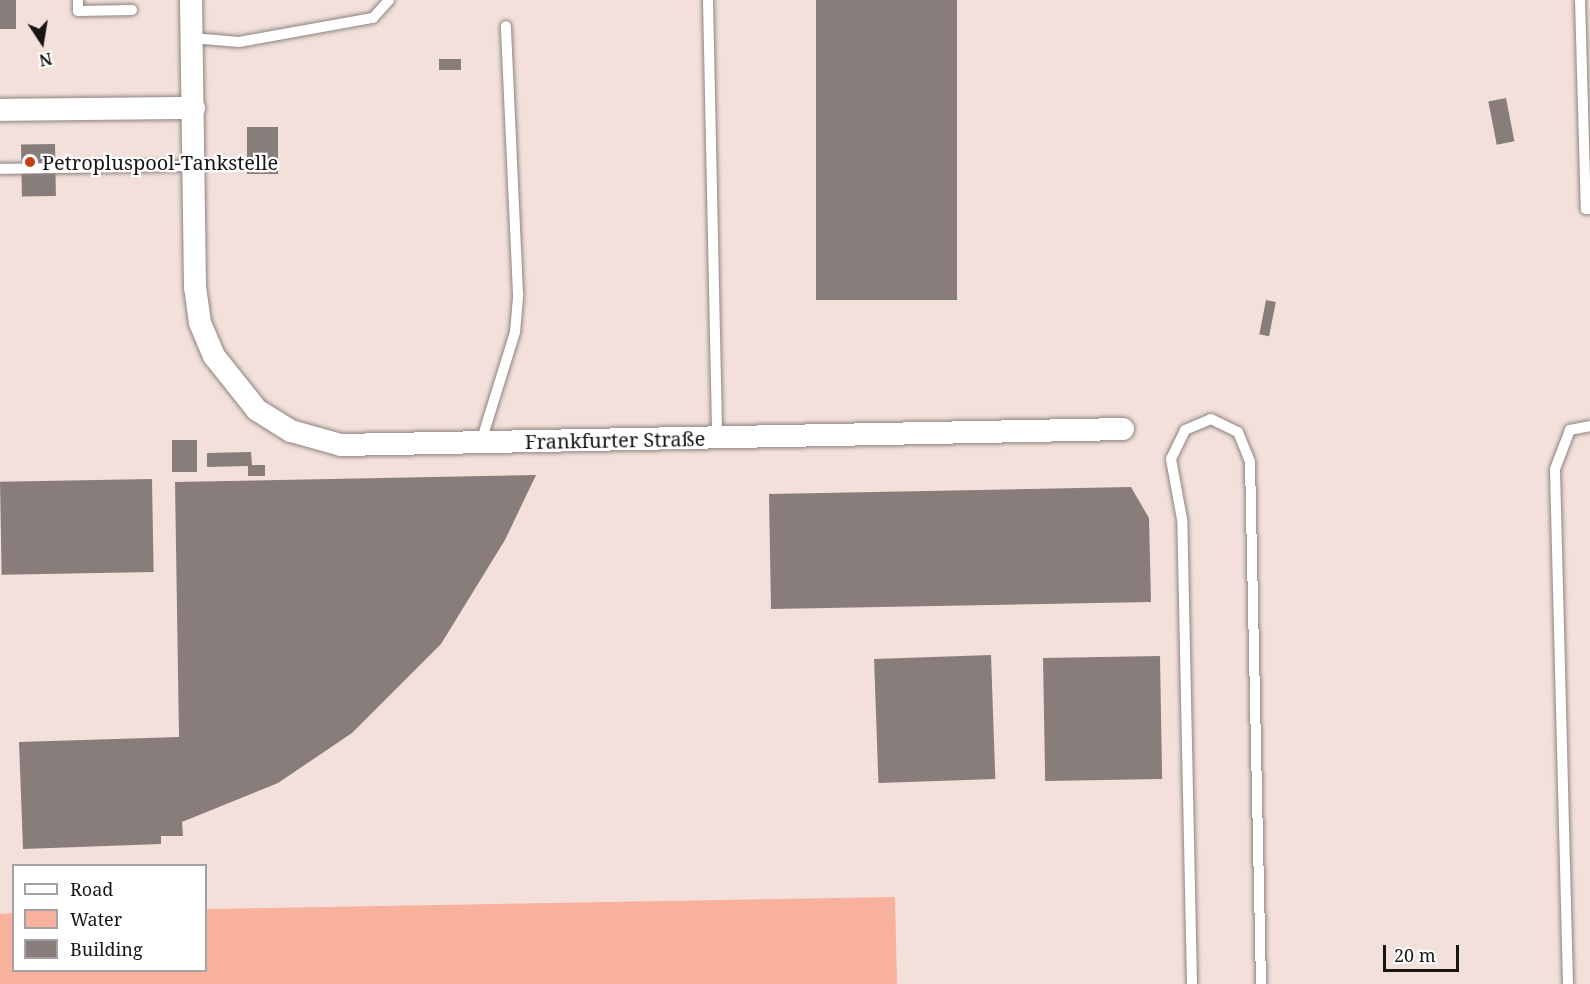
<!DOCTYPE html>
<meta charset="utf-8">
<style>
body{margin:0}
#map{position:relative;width:1590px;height:984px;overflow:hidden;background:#faeeeb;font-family:"Noto Serif",serif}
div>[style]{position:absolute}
.built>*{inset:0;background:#f3e0da}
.water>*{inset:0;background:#f7b19d}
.building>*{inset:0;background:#887d7a;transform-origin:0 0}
.roads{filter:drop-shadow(0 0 2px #8d8380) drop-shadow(0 0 2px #8d8380)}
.lane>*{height:10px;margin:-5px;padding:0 5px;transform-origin:5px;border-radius:5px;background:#fff}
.street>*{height:22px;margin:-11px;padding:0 11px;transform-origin:11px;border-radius:11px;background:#fff}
.dots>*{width:16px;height:16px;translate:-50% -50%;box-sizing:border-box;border:3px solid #fff;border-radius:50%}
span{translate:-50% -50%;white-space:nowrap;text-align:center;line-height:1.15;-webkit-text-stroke:4.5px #fff;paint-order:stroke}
.poi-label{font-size:20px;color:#181513}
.left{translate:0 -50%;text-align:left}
.street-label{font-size:20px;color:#181513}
.legend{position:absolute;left:12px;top:864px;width:195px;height:108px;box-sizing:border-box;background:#fff;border:2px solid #a3a1a1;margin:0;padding:8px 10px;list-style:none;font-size:18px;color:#181513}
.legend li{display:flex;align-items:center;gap:12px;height:30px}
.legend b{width:30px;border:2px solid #a3a1a1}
.north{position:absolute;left:12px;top:12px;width:60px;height:60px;-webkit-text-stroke:4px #fff;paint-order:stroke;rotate:168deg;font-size:16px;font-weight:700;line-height:24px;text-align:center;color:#181513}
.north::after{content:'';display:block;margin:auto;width:21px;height:27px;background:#181513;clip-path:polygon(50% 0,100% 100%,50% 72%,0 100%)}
.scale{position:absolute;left:1383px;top:945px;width:76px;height:27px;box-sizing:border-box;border:3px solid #181513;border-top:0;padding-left:8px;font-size:18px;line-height:21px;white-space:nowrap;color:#181513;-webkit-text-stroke:4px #fff;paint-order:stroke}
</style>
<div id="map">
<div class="built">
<i style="clip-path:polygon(evenodd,0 0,1590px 0,1590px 984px,0 984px,0 0,14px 866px,206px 866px,206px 970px,14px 970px,14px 866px)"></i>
</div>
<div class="water">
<i style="clip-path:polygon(895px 897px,897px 984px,0 984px,0 914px,13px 913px,14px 970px,206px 970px,206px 909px)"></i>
</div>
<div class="building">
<i style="left:0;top:0;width:16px;height:29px"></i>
<i style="left:816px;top:0;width:141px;height:300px"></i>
<i style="left:439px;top:59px;width:22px;height:11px"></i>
<i style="left:1506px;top:98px;width:44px;height:18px;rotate:79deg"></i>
<i style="left:278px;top:127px;width:47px;height:31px;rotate:90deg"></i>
<i style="left:55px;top:144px;width:52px;height:34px;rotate:89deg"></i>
<i style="left:1266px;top:300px;width:10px;height:35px;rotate:11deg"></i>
<i style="left:172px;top:440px;width:25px;height:32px"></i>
<i style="clip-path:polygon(251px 452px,252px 465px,265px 465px,265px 476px,248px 476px,248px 466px,207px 467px,207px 453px)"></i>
<i style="clip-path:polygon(536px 475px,505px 540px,441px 644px,352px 733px,278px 783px,182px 822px,183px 836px,161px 836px,161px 844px,23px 849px,19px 742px,179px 737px,175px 482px)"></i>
<i style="left:152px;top:479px;width:93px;height:152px;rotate:89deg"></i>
<i style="clip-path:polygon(1131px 487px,1149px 518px,1151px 602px,771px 609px,769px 494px)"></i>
<i style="left:991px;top:655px;width:124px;height:117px;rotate:88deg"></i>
<i style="left:1160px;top:656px;width:123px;height:117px;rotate:89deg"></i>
</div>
<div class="roads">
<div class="lane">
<i style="left:78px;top:0;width:11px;rotate:90deg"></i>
<i style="left:78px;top:11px;width:54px;rotate:-1.1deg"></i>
<i style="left:708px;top:0;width:438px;rotate:88.8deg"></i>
<i style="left:1580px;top:0;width:209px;rotate:88.4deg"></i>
<i style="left:1586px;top:209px;width:4px"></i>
<i style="left:192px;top:38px;width:47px;rotate:4.9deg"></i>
<i style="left:239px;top:42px;width:136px;rotate:-10.2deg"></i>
<i style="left:373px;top:18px;width:24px;rotate:-48deg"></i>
<i style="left:0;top:169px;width:194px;rotate:-0.9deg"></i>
<i style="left:481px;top:442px;width:115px;rotate:-72.8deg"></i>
<i style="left:515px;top:332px;width:38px;rotate:-85deg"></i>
<i style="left:518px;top:294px;width:268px;rotate:-92.6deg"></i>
<i style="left:1192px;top:984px;width:465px;rotate:-91.2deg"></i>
<i style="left:1182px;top:519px;width:61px;rotate:-100.4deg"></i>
<i style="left:1171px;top:459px;width:32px;rotate:-64deg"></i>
<i style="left:1185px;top:430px;width:28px;rotate:-23deg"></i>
<i style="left:1211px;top:419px;width:30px;rotate:26deg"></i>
<i style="left:1238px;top:432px;width:32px;rotate:68deg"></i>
<i style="left:1250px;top:462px;width:522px;rotate:88.79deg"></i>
<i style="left:1568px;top:984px;width:515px;rotate:-91.45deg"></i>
<i style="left:1555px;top:469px;width:42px;rotate:-69deg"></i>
<i style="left:1570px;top:430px;width:20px;rotate:-11deg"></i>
</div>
<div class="street">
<i style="left:191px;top:0;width:287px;rotate:89.2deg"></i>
<i style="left:195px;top:287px;width:36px;rotate:82deg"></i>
<i style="left:200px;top:323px;width:36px;rotate:67deg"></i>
<i style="left:214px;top:356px;width:69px;rotate:51.5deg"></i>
<i style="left:257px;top:410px;width:40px;rotate:32deg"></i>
<i style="left:291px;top:431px;width:52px;rotate:15.6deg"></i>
<i style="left:341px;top:445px;width:782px;rotate:-1.17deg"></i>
<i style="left:0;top:110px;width:194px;rotate:-0.6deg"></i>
</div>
</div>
<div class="dots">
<i style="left:30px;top:162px;background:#c73f10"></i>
</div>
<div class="poi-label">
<span class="left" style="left:42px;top:162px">Petropluspool-Tankstelle</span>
</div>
<div class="street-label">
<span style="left:615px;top:440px;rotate:-1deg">Frankfurter Straße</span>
</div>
<ul class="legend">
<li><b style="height:8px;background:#fff"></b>Road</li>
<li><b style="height:16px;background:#f7b19d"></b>Water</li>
<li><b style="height:16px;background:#887d7a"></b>Building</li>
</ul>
<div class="north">N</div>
<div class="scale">20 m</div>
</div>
